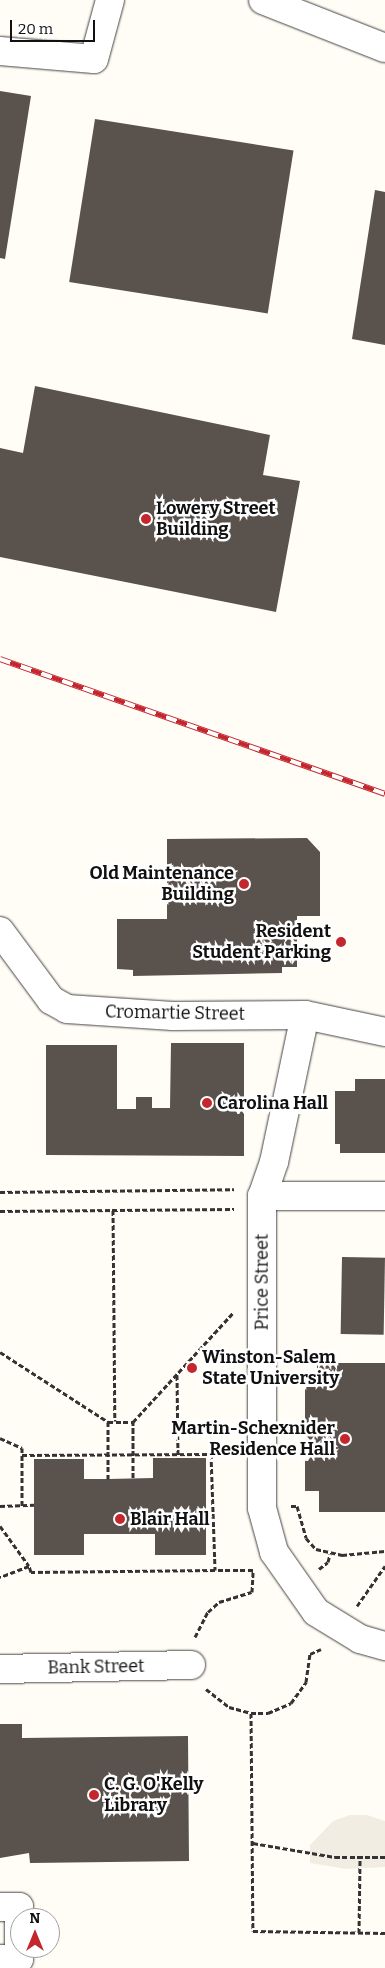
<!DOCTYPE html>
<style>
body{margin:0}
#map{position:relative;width:385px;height:1968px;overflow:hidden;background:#fffdf5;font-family:Bitter,serif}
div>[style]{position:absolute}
.plaza>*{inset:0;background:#f1ede2}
.building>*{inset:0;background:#5a524d;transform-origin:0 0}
.path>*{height:3px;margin-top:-1.5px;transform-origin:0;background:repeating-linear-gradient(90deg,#333 0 5px,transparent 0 7.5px)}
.roads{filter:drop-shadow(0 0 1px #444) drop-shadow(0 0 1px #444)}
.minor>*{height:28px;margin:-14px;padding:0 14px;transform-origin:14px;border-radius:14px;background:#fff}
.rail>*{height:5.5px;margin-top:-2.75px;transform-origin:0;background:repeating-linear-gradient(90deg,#fff 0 11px,#c4262e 0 22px);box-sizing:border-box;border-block:1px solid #c4262e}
.dots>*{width:14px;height:14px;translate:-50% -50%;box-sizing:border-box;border:2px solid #fff;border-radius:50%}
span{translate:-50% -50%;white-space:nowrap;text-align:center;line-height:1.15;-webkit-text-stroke:5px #fff;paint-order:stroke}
.poi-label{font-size:18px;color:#111;font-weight:700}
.left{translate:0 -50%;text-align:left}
.right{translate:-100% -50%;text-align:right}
.street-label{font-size:18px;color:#111}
.north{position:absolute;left:10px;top:1908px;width:50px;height:50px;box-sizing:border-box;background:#fff;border:1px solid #a0a0a0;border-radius:50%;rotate:0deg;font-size:14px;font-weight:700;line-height:20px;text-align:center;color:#111}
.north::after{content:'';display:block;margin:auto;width:18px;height:22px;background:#c4262e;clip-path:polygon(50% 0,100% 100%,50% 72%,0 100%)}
.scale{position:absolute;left:10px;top:20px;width:85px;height:22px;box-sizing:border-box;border:2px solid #111;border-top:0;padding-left:6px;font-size:15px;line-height:18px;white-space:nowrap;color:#111;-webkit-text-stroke:4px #fff;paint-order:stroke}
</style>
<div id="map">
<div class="plaza">
<i style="clip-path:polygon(350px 1815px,367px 1815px,385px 1821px,385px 1867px,347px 1869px,310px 1863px,310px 1845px,333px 1821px)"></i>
</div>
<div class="building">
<i style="clip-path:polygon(0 91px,31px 96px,5px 259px,0 258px)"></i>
<i style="left:95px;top:119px;width:201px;height:165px;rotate:9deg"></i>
<i style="clip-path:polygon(375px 190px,385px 192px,385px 345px,352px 339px)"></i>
<i style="clip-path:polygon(35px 386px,270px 435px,263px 475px,300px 481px,276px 612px,0 557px,0 448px,23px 453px)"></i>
<i style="clip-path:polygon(307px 838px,320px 852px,320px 916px,297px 916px,297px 967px,282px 967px,282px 973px,133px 976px,133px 970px,117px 969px,117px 919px,167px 919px,167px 839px)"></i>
<i style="clip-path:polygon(171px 1043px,244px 1043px,244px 1156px,46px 1155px,46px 1045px,117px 1045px,117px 1109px,136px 1109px,136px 1097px,152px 1097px,152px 1108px,170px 1108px)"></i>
<i style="clip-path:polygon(355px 1079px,385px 1079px,385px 1153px,340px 1153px,340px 1144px,335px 1144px,335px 1091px,355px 1091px)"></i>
<i style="left:342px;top:1257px;width:43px;height:77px;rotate:1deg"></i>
<i style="clip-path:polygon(317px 1363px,385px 1363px,385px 1512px,319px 1512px,319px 1491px,305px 1491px,305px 1387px,317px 1387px)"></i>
<i style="clip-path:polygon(153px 1458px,206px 1458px,206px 1555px,155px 1555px,155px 1534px,84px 1534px,84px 1555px,34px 1555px,34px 1459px,84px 1459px,84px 1479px,108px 1479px,153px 1478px)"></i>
<i style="clip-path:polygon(0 1724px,22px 1724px,22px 1738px,188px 1736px,189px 1861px,30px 1863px,29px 1853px,0 1858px)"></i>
</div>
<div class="path">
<i style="left:0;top:1192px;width:234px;rotate:-0.7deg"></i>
<i style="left:113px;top:1210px;width:211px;rotate:89.5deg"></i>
<i style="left:0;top:1211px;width:234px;rotate:-0.5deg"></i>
<i style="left:0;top:1352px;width:129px;rotate:32.9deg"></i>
<i style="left:177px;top:1375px;width:83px;rotate:89.3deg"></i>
<i style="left:0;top:1438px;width:24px;rotate:24deg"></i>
<i style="left:22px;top:1448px;width:58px;rotate:90deg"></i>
<i style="left:22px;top:1455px;width:189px;rotate:-0.3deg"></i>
<i style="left:211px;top:1454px;width:116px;rotate:88deg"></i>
<i style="left:215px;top:1570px;width:184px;rotate:179.4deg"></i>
<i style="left:31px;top:1572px;width:6px;rotate:-108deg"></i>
<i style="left:133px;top:1478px;width:56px;rotate:-90deg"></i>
<i style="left:133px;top:1422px;width:148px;rotate:-47.5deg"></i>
<i style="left:108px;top:1479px;width:57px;rotate:-90deg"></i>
<i style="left:108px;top:1422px;width:25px"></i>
<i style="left:0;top:1506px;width:34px;rotate:-2deg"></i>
<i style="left:291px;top:1506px;width:6px"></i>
<i style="left:297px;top:1506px;width:33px;rotate:74deg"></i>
<i style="left:306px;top:1538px;width:15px;rotate:48deg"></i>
<i style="left:316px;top:1549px;width:27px;rotate:13deg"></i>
<i style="left:342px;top:1555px;width:43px;rotate:-5.3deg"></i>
<i style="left:0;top:1526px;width:49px;rotate:54.1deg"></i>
<i style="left:29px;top:1566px;width:31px;rotate:159deg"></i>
<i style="left:319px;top:1569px;width:11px;rotate:-38deg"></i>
<i style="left:328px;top:1562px;width:8px;rotate:-76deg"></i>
<i style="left:357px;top:1606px;width:49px;rotate:-55deg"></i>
<i style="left:195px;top:1637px;width:28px;rotate:-63deg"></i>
<i style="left:208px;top:1612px;width:15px;rotate:-42deg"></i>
<i style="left:219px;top:1602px;width:34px;rotate:-17deg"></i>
<i style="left:252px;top:1592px;width:22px;rotate:-87deg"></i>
<i style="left:253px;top:1570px;width:38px;rotate:180deg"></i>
<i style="left:206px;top:1689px;width:29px;rotate:38deg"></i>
<i style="left:229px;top:1707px;width:23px;rotate:15deg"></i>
<i style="left:251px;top:1713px;width:218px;rotate:89.5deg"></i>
<i style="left:253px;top:1931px;width:132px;rotate:0.9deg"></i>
<i style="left:251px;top:1713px;width:17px"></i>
<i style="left:268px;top:1713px;width:25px;rotate:-23deg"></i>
<i style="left:291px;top:1703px;width:26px;rotate:-54deg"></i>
<i style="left:306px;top:1682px;width:28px;rotate:-82deg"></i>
<i style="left:310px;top:1654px;width:12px;rotate:-24deg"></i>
<i style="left:253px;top:1843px;width:83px;rotate:9.7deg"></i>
<i style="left:335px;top:1857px;width:50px"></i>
<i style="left:359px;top:1933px;width:74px;rotate:-89.2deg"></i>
</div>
<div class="roads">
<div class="minor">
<i style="left:263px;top:0;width:131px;rotate:21.5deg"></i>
<i style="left:0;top:51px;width:94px;rotate:4.9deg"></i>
<i style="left:94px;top:59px;width:61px;rotate:-74.8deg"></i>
<i style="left:0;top:931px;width:86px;rotate:53.5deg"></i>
<i style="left:51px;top:1000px;width:18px;rotate:29deg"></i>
<i style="left:67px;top:1009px;width:106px;rotate:3.8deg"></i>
<i style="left:173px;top:1016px;width:132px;rotate:-0.4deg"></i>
<i style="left:305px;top:1015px;width:82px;rotate:12deg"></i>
<i style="left:305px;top:1015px;width:150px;rotate:101.9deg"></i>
<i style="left:274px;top:1162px;width:36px;rotate:109deg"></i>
<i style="left:262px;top:1196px;width:312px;rotate:90deg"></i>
<i style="left:262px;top:1508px;width:46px;rotate:74.7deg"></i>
<i style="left:274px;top:1552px;width:73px;rotate:55deg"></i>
<i style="left:316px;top:1612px;width:52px;rotate:31.5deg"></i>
<i style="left:360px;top:1639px;width:26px;rotate:16deg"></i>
<i style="left:262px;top:1196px;width:123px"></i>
<i style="left:0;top:1669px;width:191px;rotate:-1.2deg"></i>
<i style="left:0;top:1907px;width:19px"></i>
<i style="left:19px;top:1907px;width:52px;rotate:90deg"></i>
<i style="left:19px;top:1959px;width:19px;rotate:180deg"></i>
</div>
</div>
<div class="rail">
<i style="left:0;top:659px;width:408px;rotate:19.3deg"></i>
</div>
<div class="dots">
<i style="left:146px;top:519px;background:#c4262e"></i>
<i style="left:244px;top:884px;background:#c4262e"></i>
<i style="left:341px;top:942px;background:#c4262e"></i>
<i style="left:207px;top:1103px;background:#c4262e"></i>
<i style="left:192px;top:1368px;background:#c4262e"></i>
<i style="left:345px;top:1439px;background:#c4262e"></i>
<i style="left:120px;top:1519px;background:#c4262e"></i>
<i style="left:94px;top:1795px;background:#c4262e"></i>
</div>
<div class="poi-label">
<span class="left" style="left:156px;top:519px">Lowery Street<br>Building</span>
<span class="right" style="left:234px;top:884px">Old Maintenance<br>Building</span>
<span class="right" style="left:331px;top:942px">Resident<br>Student Parking</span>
<span class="left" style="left:217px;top:1103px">Carolina Hall</span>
<span class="left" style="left:202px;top:1368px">Winston-Salem<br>State University</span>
<span class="right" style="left:335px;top:1439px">Martin-Schexnider<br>Residence Hall</span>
<span class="left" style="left:130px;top:1519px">Blair Hall</span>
<span class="left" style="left:104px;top:1795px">C. G. O'Kelly<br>Library</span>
</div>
<div class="street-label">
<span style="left:175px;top:1013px;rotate:1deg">Cromartie Street</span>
<span style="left:262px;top:1282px;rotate:-90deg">Price Street</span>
<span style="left:96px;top:1667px;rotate:-1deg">Bank Street</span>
</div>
<div class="north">N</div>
<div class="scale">20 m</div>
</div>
